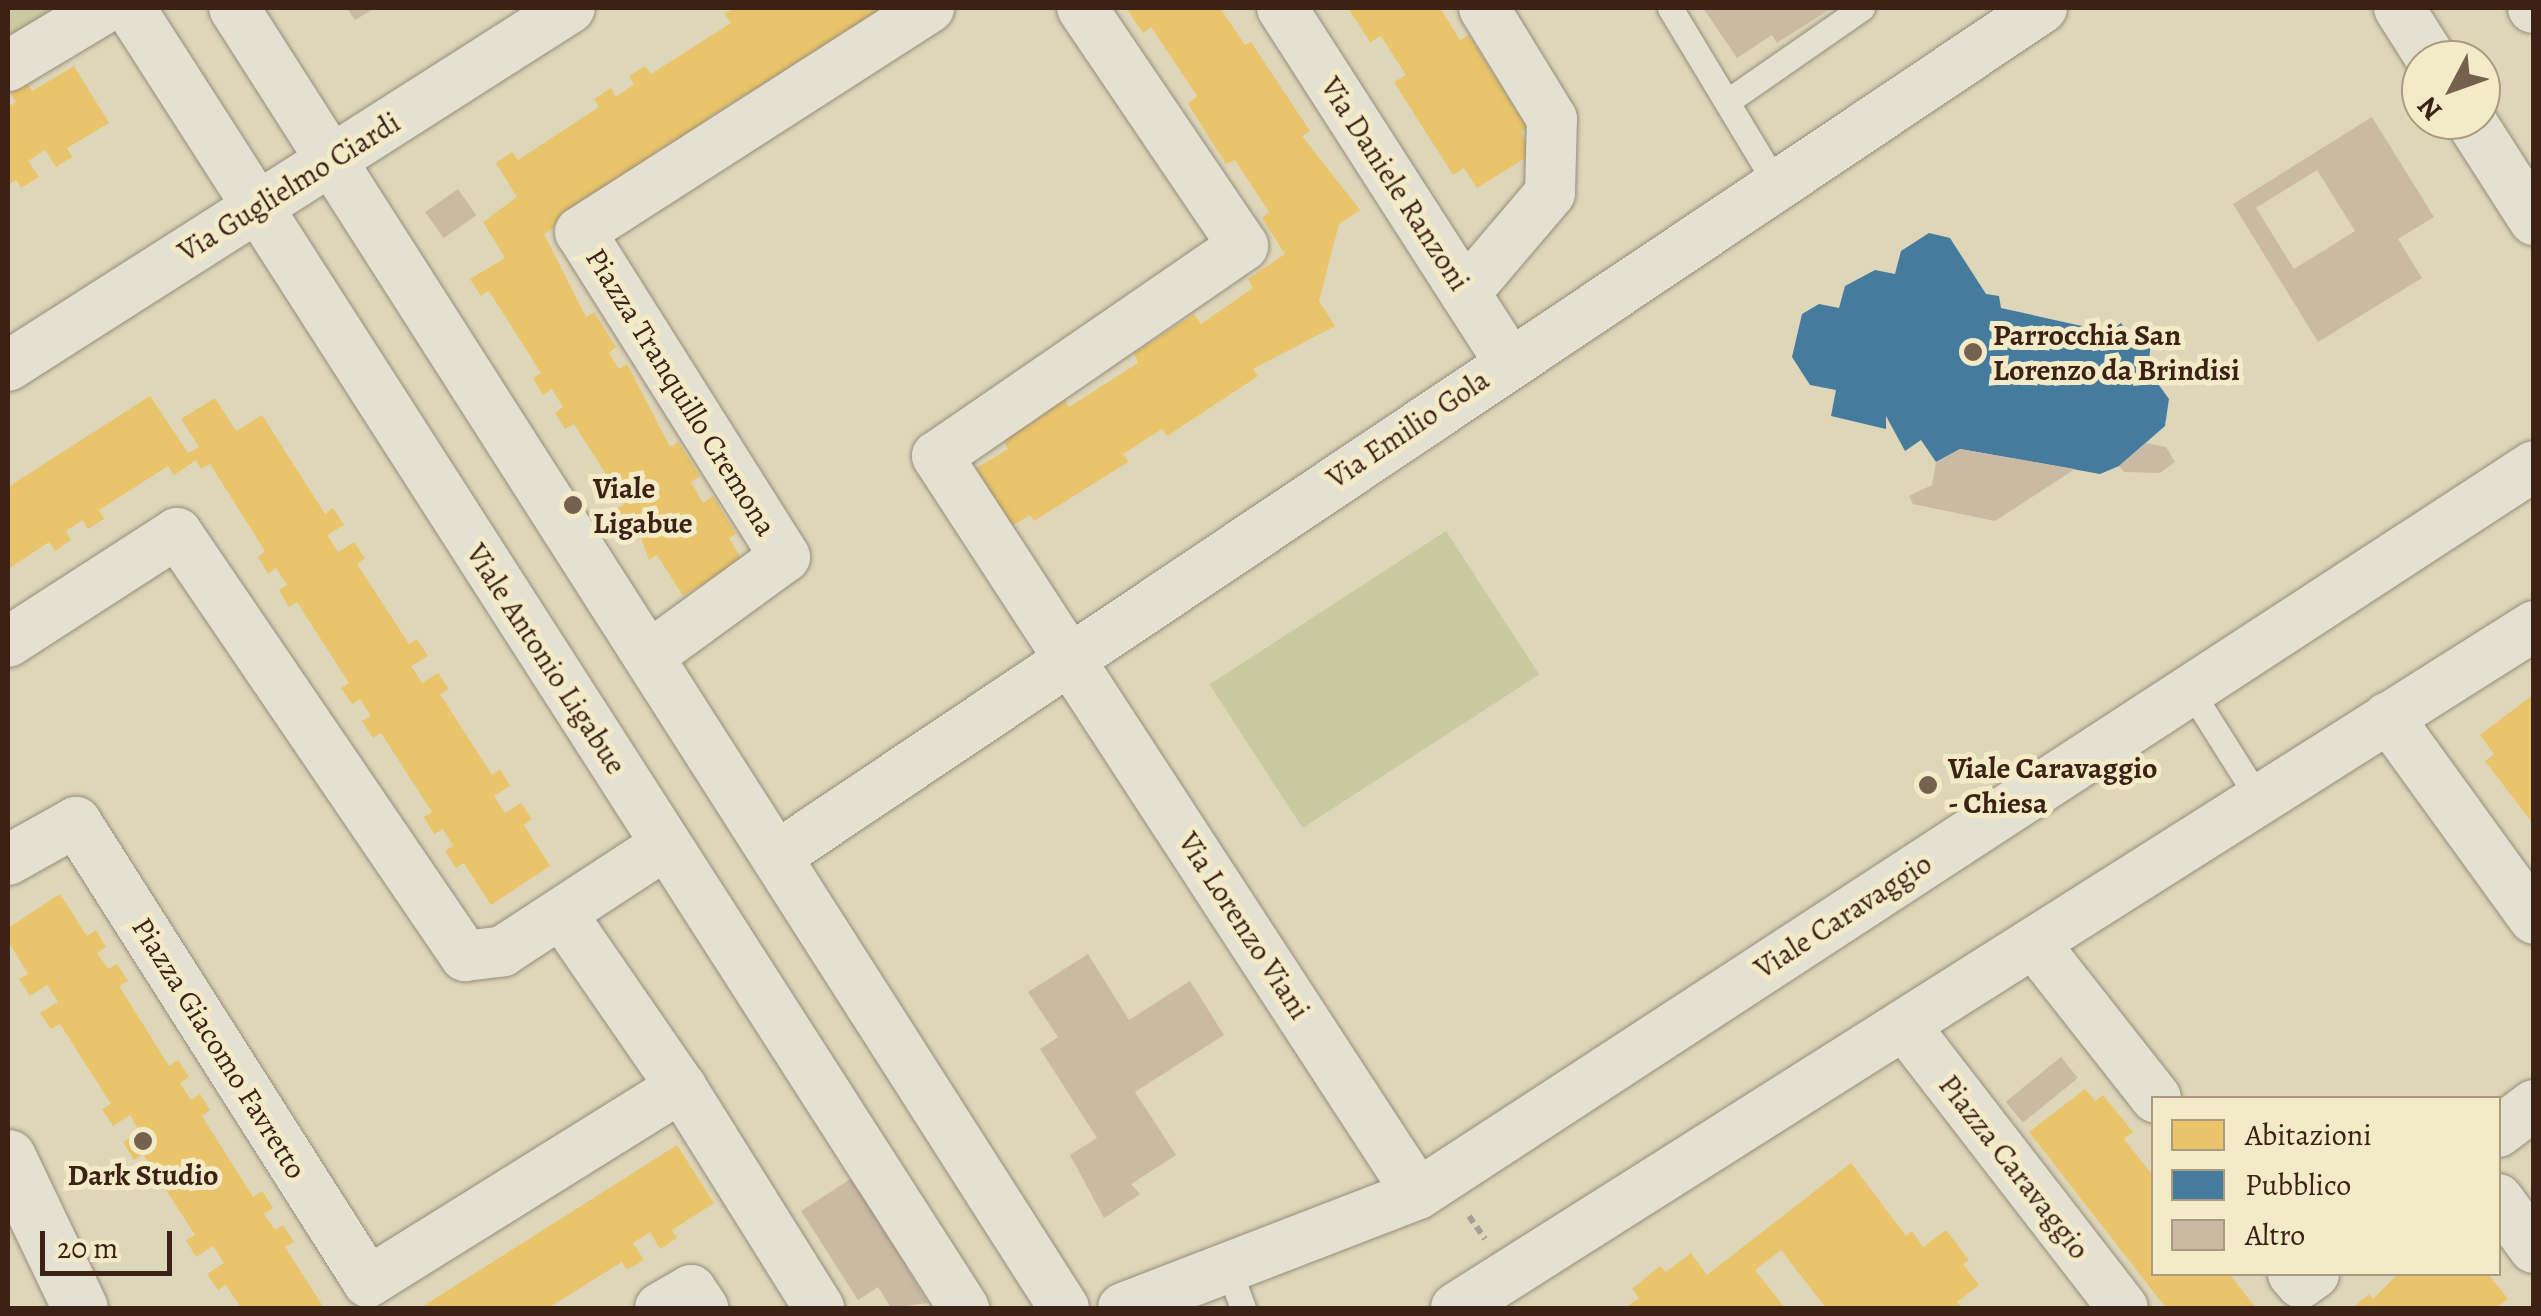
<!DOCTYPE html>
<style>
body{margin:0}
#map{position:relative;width:2541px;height:1316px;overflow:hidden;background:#ded6b9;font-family:Alegreya,serif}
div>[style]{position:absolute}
.green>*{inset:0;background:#c9ca9f;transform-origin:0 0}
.homes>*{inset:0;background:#e9c46a}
.public>*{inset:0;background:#457b9d}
.building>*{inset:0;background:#cabaa4;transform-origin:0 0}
.path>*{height:6px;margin-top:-3px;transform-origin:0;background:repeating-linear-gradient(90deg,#a6a094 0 8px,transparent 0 13px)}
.roads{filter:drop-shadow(0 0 2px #958d7b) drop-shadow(0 0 2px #958d7b)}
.service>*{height:25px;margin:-12.5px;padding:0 12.5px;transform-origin:12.5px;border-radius:12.5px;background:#e4e0d2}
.minor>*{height:50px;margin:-25px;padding:0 25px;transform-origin:25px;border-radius:25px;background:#e4e0d2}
.tertiary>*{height:55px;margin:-27.5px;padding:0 27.5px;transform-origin:27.5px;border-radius:27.5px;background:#e4e0d2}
.dots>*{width:28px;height:28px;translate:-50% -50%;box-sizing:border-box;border:5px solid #f3eac8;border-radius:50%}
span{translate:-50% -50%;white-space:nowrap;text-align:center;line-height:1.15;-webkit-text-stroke:10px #f3eac8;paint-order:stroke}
.street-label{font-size:30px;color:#3c2215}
.poi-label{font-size:30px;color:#3c2215;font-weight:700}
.left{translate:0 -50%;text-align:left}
.frame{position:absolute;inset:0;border:10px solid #3c2215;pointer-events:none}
.legend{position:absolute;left:2151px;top:1096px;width:350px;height:180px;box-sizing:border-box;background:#f3eac8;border:2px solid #aa9a80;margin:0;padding:12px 18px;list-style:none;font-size:30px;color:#3c2215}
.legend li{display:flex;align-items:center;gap:20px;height:50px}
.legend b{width:50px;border:2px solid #aa9a80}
.north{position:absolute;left:2401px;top:40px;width:100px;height:100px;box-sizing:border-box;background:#f3eac8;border:2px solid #aa9a80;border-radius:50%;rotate:229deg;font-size:28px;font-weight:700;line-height:40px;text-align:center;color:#3c2215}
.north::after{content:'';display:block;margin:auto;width:35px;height:45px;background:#75614e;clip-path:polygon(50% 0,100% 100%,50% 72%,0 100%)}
.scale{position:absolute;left:40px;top:1231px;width:132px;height:45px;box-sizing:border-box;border:5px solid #3c2215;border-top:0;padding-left:12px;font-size:30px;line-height:35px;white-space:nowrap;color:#3c2215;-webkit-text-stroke:8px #f3eac8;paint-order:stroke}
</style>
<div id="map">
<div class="green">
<i style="clip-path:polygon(8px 8px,59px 8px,8px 38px)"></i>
<i style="left:1446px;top:531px;width:171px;height:282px;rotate:57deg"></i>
</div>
<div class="homes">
<i style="clip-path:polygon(735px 8px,896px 8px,840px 34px,844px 41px,806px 65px,802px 59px,788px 68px,792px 76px,752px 100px,748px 93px,708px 118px,713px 127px,674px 150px,670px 143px,655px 152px,659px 161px,578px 203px,582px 210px,544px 234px,586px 317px,594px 312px,616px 347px,609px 353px,619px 369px,627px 364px,670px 447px,678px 442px,700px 476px,691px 482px,703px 503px,713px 496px,736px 534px,729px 538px,742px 560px,683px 596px,657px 555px,649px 560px,635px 521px,627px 526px,616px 509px,625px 504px,574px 424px,565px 429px,555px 413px,563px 407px,552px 389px,543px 395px,533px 378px,541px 373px,489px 291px,481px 296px,470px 279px,505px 258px,483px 222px,517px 197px,496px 163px,512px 152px,518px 160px,599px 107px,594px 99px,611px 88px,616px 97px,634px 84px,629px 76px,645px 66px,651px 74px,731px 23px,724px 14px)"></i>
<i style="clip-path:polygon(1126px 8px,1220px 8px,1245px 45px,1251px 42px,1310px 131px,1302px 136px,1360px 210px,1339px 224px,1319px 301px,1335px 326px,1253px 369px,1258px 376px,1167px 436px,1162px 429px,1123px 454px,1128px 462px,1034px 521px,1030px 515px,1010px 527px,973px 470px,1008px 449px,1002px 437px,1064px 399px,1069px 407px,1138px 363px,1134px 353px,1194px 314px,1201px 324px,1253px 288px,1248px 279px,1285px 254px,1262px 218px,1269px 212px,1235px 160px,1226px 164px,1188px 104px,1197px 96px,1151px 27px,1143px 33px)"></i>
<i style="clip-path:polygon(1348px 8px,1440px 8px,1460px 40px,1469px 35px,1527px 128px,1521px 132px,1533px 153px,1477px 188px,1464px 168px,1453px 175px,1394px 82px,1406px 75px,1381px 36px,1370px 42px)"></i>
<i style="clip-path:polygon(74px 66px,109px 123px,67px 148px,72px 157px,56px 167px,45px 150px,28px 161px,39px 177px,21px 188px,16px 180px,8px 185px,8px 107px,16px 102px,10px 93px,27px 83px,32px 91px)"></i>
<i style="clip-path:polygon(150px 396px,188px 453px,199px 447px,181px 419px,215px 398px,236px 431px,262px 415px,325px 514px,333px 508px,344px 525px,327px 535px,338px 552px,354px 542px,365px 558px,357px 564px,409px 644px,417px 639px,428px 656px,411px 666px,422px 683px,438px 673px,449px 689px,440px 694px,492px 775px,500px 769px,510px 786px,494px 796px,505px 813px,521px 803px,532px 819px,524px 825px,550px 866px,491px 905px,464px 863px,456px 868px,445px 851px,453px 846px,443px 829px,434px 834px,424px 817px,432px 812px,381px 733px,373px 738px,362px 721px,371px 716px,360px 699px,352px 704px,341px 688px,349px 683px,297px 602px,289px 607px,279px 590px,287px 585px,276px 568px,268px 574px,258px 557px,265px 551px,210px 464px,201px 469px,196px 460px,174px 475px,168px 466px,99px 510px,104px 519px,88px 529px,83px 520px,66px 531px,71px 540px,55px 551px,49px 542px,8px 569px,8px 487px)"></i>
<i style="clip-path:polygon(2534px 694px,2534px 825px,2485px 761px,2494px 754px,2480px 735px)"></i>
<i style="clip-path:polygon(60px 894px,87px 936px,96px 930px,106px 947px,97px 953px,108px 969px,117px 964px,128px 981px,119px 986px,169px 1066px,178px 1060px,189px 1077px,180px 1083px,191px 1100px,200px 1094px,210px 1110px,202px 1116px,253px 1197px,262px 1191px,273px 1208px,264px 1214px,275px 1230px,283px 1225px,294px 1242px,285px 1247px,324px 1308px,241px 1308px,226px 1285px,218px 1290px,207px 1274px,224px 1263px,213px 1246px,196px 1257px,186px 1240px,195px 1235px,143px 1154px,134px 1160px,123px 1142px,140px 1132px,130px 1115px,113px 1126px,102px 1109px,111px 1104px,60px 1024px,51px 1029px,40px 1013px,58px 1002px,47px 985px,30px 996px,19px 979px,28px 974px,8px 941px,8px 928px)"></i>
<i style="clip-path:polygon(2085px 1089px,2095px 1101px,2103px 1095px,2133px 1132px,2124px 1139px,2154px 1177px,2154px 1274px,2229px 1274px,2256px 1308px,2166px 1308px,2029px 1132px)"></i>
<i style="clip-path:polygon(677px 1145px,714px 1203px,672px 1230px,677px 1238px,660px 1249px,650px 1232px,633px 1243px,644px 1260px,627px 1270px,622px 1262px,548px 1308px,420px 1308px)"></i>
<i style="clip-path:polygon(1851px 1163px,1906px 1236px,1912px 1231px,1923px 1247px,1946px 1230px,1969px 1260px,1963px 1264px,1979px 1285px,1957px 1302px,1963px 1308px,1826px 1308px,1781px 1250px,1755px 1270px,1785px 1308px,1625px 1308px,1639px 1298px,1632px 1289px,1660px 1266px,1666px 1272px,1691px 1253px,1707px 1275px)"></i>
<i style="clip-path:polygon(2398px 1274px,2488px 1274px,2508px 1299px,2496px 1308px,2352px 1308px,2369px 1294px,2373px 1299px)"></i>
</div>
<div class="public">
<i style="clip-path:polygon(1929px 233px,1950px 238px,1986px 294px,1999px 296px,2001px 308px,2109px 332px,2121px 323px,2130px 337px,2151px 342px,2148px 370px,2169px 399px,2165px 426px,2119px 466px,2100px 474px,1960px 449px,1936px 462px,1921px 440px,1905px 451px,1886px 416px,1886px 429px,1831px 416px,1836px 390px,1810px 385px,1792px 357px,1802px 314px,1819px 304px,1839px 308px,1845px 286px,1875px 270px,1895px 274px,1901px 251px)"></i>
</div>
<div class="building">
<i style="clip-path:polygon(347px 8px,375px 8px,355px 20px)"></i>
<i style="clip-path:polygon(1703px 8px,1832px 8px,1777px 43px,1772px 35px,1737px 58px)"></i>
<i style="clip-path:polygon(evenodd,2372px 117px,2434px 217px,2398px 239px,2422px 278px,2318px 342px,2233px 204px,2372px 117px,2317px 170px,2355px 231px,2294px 269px,2256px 208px,2317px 170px)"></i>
<i style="left:458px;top:189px;width:32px;height:40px;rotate:55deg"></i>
<i style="clip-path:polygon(2146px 443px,2166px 447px,2175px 462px,2160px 473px,2124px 472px,2119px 466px)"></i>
<i style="clip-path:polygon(1960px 449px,2075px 469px,1995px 521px,1913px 504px,1909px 496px,1932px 485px,1936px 462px)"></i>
<i style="clip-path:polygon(1088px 954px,1129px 1020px,1190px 981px,1224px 1035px,1135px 1092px,1176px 1155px,1131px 1184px,1140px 1194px,1104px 1218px,1070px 1155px,1097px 1138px,1040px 1049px,1058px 1037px,1028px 992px)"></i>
<i style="left:2061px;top:1057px;width:27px;height:71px;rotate:51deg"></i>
<i style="clip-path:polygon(855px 1176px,911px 1265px,907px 1268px,928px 1303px,891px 1308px,878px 1287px,858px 1300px,801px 1211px)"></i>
</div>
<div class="path">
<i style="left:1469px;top:1216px;width:28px;rotate:55deg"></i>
</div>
<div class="roads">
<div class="service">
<i style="left:1670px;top:8px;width:205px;rotate:58.9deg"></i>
<i style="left:1728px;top:101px;width:163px;rotate:-34.8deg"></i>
<i style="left:2190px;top:690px;width:129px;rotate:57.7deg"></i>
<i style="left:1228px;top:1268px;width:43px;rotate:69.4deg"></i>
</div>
<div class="minor">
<i style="left:130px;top:8px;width:1545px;rotate:57.32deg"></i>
<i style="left:234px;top:8px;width:1542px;rotate:57.44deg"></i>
<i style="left:1082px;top:8px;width:287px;rotate:55.9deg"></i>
<i style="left:1243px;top:246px;width:371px;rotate:145.5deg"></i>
<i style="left:937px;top:456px;width:881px;rotate:56.91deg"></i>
<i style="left:1282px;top:8px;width:420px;rotate:57.3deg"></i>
<i style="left:2399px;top:8px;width:62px;rotate:57.6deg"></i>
<i style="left:2533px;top:8px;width:1px"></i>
<i style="left:8px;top:66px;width:113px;rotate:-30.9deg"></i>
<i style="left:2470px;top:120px;width:119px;rotate:57.4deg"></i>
<i style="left:1465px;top:293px;width:131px;rotate:-49.6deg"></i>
<i style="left:1550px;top:193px;width:74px;rotate:-88.5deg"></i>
<i style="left:1552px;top:119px;width:130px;rotate:-121.5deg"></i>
<i style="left:8px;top:366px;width:666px;rotate:-32.5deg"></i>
<i style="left:8px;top:642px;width:201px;rotate:-32.8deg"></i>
<i style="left:177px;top:533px;width:512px;rotate:55.75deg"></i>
<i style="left:465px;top:956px;width:38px;rotate:-7deg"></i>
<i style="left:503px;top:951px;width:194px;rotate:-33.2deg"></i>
<i style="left:649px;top:656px;width:168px;rotate:-36.1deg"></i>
<i style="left:785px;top:557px;width:384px;rotate:-122.2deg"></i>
<i style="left:580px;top:232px;width:415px;rotate:-32.7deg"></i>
<i style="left:2388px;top:717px;width:249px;rotate:54.1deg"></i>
<i style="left:777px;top:856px;width:1523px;rotate:-33.84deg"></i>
<i style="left:8px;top:860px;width:78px;rotate:-29.2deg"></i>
<i style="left:76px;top:822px;width:545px;rotate:57.59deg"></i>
<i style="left:368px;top:1282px;width:369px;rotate:-31.9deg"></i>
<i style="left:681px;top:1087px;width:208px;rotate:-124.6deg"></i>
<i style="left:2034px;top:943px;width:197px;rotate:51.8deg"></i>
<i style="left:1905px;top:1026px;width:356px;rotate:52.3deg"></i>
<i style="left:681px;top:1087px;width:261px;rotate:58deg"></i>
<i style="left:2498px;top:1132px;width:45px;rotate:-36.9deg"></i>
<i style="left:2498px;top:1199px;width:61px;rotate:53.7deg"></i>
<i style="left:2293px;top:1274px;width:12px;rotate:48deg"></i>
<i style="left:2301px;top:1283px;width:16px;rotate:-35deg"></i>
<i style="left:660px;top:1308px;width:36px;rotate:-30deg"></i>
<i style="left:691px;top:1290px;width:22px;rotate:56deg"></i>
<i style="left:1123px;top:1308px;width:316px;rotate:-21.1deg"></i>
<i style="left:1418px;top:1194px;width:1332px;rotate:-33.12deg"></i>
<i style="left:1456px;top:1308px;width:1276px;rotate:-32.32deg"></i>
</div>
<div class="tertiary">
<i style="left:8px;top:1157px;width:167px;rotate:64.5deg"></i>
</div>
</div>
<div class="dots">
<i style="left:1973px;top:352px;background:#75614e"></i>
<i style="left:573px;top:505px;background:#75614e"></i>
<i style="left:1928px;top:785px;background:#75614e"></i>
<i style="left:143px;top:1141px;background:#75614e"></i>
</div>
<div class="street-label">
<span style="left:1395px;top:184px;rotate:57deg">Via Daniele Ranzoni</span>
<span style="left:289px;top:187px;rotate:-32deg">Via Guglielmo Ciardi</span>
<span style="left:681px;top:392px;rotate:58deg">Piazza Tranquillo Cremona</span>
<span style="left:1408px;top:429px;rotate:-34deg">Via Emilio Gola</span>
<span style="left:546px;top:659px;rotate:57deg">Viale Antonio Ligabue</span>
<span style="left:1843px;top:916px;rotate:-33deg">Viale Caravaggio</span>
<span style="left:1244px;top:926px;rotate:57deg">Via Lorenzo Viani</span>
<span style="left:219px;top:1048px;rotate:58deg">Piazza Giacomo Favretto</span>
<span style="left:2014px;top:1167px;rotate:52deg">Piazza Caravaggio</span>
</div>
<div class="poi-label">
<span class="left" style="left:1993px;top:352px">Parrocchia San<br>Lorenzo da Brindisi</span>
<span class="left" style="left:593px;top:505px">Viale<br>Ligabue</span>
<span class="left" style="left:1948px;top:785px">Viale Caravaggio<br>- Chiesa</span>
<span style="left:143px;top:1175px">Dark Studio</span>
</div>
<div class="frame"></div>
<ul class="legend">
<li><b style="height:28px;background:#e9c46a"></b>Abitazioni</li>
<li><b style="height:28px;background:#457b9d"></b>Pubblico</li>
<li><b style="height:28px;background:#cabaa4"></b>Altro</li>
</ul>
<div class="north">N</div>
<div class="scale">20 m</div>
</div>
